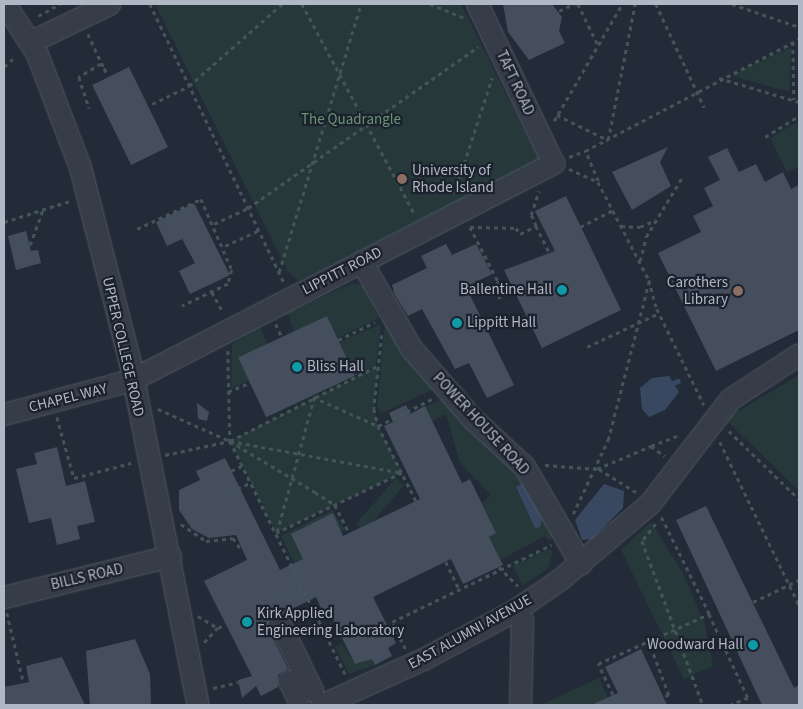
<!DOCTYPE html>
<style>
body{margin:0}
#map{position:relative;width:803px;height:709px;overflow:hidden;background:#232b38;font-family:"Source Sans 3",sans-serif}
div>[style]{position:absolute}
.green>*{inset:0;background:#26383a;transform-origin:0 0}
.water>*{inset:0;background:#394861}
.stream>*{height:4.5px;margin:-2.25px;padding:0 2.25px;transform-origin:2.25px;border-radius:2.25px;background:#394861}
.building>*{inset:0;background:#444e5d;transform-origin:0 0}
.path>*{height:2.5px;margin-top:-1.25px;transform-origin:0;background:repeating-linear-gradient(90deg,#445558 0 4px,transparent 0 8px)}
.roads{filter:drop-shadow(0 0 1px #515863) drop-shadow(0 0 1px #515863)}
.minor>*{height:21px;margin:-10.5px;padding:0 10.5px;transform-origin:10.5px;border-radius:10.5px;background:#363d49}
.dots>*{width:14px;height:14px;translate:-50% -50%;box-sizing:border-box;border:2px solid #1b222d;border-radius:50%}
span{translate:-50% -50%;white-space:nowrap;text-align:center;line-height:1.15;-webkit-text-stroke:4.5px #1b222d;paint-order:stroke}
.street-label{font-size:15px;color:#b1b8c5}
.park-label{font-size:15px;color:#6a9475}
.poi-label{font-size:15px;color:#b1b8c5}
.left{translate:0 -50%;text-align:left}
.right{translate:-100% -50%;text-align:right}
.frame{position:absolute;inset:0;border:5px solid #b1b8c5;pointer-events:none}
</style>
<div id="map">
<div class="green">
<i style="clip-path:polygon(155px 4px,461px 4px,539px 160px,297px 281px,287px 270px)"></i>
<i style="clip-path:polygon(791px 47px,789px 92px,733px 76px,734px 74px)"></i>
<i style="clip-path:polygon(799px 121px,799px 167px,787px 172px,770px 138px)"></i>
<i style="clip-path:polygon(353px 283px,363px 285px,379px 318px,337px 338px,327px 316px,294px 332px,288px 313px)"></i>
<i style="clip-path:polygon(385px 323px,436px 388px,380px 414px,377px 405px)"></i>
<i style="clip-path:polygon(381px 324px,376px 365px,355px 376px,339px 342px)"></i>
<i style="clip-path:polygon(260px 327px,268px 344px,250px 380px,231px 389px,232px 344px)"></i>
<i style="clip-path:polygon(379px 365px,374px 409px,378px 426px,402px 473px,276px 533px,230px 441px)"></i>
<i style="clip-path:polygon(799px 375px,799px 491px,725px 419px)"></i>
<i style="clip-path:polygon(444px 398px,512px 463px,557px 533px,549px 541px,545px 536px,500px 560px,489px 537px,496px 533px,482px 503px,491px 495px,460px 463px,446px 414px,432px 421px,425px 407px)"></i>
<i style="left:396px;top:478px;width:11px;height:61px;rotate:41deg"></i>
<i style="clip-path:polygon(332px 510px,345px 530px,341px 531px,333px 514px,303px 559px,308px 590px,281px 536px)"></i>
<i style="clip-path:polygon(651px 522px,683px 573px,705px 625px,713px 666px,684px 679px,621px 550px)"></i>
<i style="clip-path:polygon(549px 549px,553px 552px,548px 568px,523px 586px,513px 566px)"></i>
<i style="clip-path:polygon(341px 643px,355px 664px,371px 656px,375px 665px,349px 674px,335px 647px)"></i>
<i style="clip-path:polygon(599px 678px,608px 698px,591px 705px,540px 705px)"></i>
</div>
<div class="water">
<i style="clip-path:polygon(669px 376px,679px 392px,665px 410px,649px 417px,642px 409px,640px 388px,652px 378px)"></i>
<i style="clip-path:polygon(522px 484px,543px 516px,540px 527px,535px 528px,516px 487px)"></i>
<i style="clip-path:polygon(604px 484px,624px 491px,623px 508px,592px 539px,582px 540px,575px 520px)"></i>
</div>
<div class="stream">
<i style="left:673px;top:383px;width:5px;rotate:-22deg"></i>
</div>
<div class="building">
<i style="clip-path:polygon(503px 4px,552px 4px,562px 17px,559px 31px,565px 43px,529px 60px,508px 32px)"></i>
<i style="left:129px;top:67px;width:89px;height:41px;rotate:64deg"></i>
<i style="clip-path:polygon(668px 147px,660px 162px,671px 186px,632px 210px,612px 172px)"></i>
<i style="clip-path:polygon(727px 148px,739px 172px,756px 164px,765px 182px,783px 172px,791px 189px,799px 185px,799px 330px,716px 371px,658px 253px,701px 232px,693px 216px,713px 206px,704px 188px,720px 180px,708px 157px)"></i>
<i style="clip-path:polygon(566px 196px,621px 310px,542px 348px,504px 270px,555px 251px,535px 211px)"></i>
<i style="clip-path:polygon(194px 203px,230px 275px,190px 294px,179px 271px,195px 263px,182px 239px,167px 246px,156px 222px)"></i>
<i style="clip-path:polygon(26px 231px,31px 251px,38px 250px,41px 263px,16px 270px,8px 236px)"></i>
<i style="clip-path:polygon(446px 244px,452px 255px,476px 244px,492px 274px,466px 287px,514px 385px,487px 398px,469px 363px,455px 369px,422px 309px,408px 316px,395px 295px,392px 285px,427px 268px,421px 256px)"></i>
<i style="left:327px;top:316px;width:66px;height:98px;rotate:65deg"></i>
<i style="clip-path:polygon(197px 403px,209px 412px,207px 421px,198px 419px)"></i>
<i style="clip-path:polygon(406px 405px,410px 414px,425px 406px,462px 483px,470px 479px,496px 533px,489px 537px,503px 565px,463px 584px,451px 559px,373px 597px,396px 643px,388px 648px,392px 656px,375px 665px,372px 659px,355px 664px,330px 614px,325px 617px,316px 597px,286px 612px,273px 611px,268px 627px,288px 669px,278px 675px,278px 687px,261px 696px,256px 686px,242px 698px,238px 680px,252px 676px,204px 581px,247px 560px,236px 535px,209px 538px,192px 529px,179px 510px,179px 490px,200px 480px,196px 471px,225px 458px,280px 570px,303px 559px,291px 534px,333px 513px,343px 536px,420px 499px,384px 426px,393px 422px,389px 413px)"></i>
<i style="clip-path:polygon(57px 447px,66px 486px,85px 481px,95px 522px,77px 526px,80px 539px,57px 545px,51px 518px,29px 523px,16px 469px,37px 464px,34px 453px)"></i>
<i style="clip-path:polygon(706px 506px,794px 688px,799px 685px,799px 705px,762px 705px,676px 520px)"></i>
<i style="clip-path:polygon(135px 639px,150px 674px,151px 705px,90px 705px,86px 651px)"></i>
<i style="clip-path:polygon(641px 649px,667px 705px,591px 705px,618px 693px,605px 667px)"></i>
<i style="clip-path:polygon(62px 657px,85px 705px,4px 705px,4px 687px,29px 682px,26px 666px)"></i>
</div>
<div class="path">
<i style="left:150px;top:4px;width:309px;rotate:64.3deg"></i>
<i style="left:302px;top:4px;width:239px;rotate:61.8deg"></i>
<i style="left:430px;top:4px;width:37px;rotate:22deg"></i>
<i style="left:578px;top:4px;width:46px;rotate:64deg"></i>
<i style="left:656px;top:4px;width:114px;rotate:65deg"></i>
<i style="left:732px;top:4px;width:71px;rotate:18.9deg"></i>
<i style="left:559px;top:11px;width:17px;rotate:-25deg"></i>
<i style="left:38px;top:16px;width:25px;rotate:-29deg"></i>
<i style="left:88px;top:34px;width:42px;rotate:64.7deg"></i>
<i style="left:106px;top:72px;width:9px;rotate:-122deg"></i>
<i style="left:101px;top:64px;width:26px;rotate:149deg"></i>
<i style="left:79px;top:77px;width:33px;rotate:72deg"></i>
<i style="left:793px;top:42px;width:58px;rotate:89deg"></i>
<i style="left:4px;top:67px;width:16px;rotate:-43deg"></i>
<i style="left:719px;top:78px;width:84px;rotate:16.7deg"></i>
<i style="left:152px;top:104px;width:41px;rotate:-25.9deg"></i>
<i style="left:189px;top:86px;width:124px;rotate:-41.4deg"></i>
<i style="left:557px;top:115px;width:57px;rotate:26.1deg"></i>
<i style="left:608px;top:140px;width:139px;rotate:-78.8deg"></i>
<i style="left:554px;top:121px;width:135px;rotate:-59.8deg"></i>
<i style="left:765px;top:137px;width:40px;rotate:-32deg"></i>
<i style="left:569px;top:157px;width:17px;rotate:-21deg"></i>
<i style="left:569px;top:169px;width:32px;rotate:24deg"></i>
<i style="left:598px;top:182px;width:110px;rotate:62.5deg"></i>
<i style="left:649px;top:280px;width:30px;rotate:75deg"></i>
<i style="left:657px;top:309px;width:107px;rotate:63.9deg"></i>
<i style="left:598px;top:181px;width:33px;rotate:-113deg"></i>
<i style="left:585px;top:151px;width:242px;rotate:-27.6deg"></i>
<i style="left:454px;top:194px;width:122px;rotate:-71.9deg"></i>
<i style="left:4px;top:222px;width:69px;rotate:-17.7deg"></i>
<i style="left:214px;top:224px;width:38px;rotate:-25deg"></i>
<i style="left:248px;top:208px;width:281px;rotate:-35deg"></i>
<i style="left:536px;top:226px;width:30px;rotate:63deg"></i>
<i style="left:621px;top:226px;width:19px;rotate:3deg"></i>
<i style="left:640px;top:227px;width:17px;rotate:-24deg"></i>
<i style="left:470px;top:227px;width:46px;rotate:1.2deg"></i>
<i style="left:516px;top:228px;width:7px;rotate:56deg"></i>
<i style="left:520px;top:234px;width:18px;rotate:-27deg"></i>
<i style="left:536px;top:226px;width:12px;rotate:-114deg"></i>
<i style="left:531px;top:215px;width:25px;rotate:-72deg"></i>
<i style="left:470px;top:227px;width:61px;rotate:62.6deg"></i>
<i style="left:498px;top:281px;width:18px;rotate:84deg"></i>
<i style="left:580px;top:227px;width:37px;rotate:-27deg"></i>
<i style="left:137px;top:229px;width:71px;rotate:-25.1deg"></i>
<i style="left:201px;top:199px;width:77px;rotate:66.4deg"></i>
<i style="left:232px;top:270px;width:15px;rotate:106deg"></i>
<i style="left:228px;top:284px;width:51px;rotate:154.4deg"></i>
<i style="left:30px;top:245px;width:37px;rotate:-70deg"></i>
<i style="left:225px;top:246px;width:38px;rotate:-25deg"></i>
<i style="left:640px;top:261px;width:25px;rotate:-76deg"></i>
<i style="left:646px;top:237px;width:71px;rotate:-58.8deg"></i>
<i style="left:279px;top:272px;width:280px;rotate:-73deg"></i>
<i style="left:212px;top:292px;width:23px;rotate:61deg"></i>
<i style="left:276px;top:324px;width:14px;rotate:65deg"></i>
<i style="left:382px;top:335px;width:74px;rotate:96.2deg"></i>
<i style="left:374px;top:409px;width:17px;rotate:77deg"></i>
<i style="left:378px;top:426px;width:60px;rotate:-26.6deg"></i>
<i style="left:338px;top:340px;width:41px;rotate:-25.9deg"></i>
<i style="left:587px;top:347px;width:80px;rotate:-25.3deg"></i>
<i style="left:228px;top:351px;width:90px;rotate:88.7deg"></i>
<i style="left:230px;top:441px;width:260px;rotate:63.7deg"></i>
<i style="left:228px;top:392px;width:25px;rotate:-23deg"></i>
<i style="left:313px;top:397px;width:71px;rotate:24deg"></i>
<i style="left:378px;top:426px;width:84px;rotate:63.1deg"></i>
<i style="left:158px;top:409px;width:79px;rotate:24deg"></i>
<i style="left:230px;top:441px;width:99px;rotate:31deg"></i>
<i style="left:315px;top:492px;width:24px;rotate:33deg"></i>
<i style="left:335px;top:505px;width:31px;rotate:63deg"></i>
<i style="left:57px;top:417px;width:63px;rotate:74.4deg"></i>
<i style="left:74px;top:478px;width:59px;rotate:-14.7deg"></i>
<i style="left:729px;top:431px;width:98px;rotate:44.2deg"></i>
<i style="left:230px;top:441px;width:175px;rotate:10.5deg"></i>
<i style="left:402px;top:473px;width:139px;rotate:154.4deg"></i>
<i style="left:720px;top:442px;width:181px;rotate:64.1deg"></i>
<i style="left:651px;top:446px;width:28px;rotate:-21deg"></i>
<i style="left:165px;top:455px;width:66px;rotate:-12.2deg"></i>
<i style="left:230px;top:441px;width:167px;rotate:-27deg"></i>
<i style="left:545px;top:465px;width:52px;rotate:4.4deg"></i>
<i style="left:597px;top:469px;width:59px;rotate:-23.1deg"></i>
<i style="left:651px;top:446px;width:17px;rotate:36deg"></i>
<i style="left:599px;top:469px;width:44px;rotate:31.9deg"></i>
<i style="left:231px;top:471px;width:14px;rotate:-25deg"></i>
<i style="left:237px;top:489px;width:17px;rotate:-25deg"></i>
<i style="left:573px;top:514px;width:82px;rotate:-64.7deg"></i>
<i style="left:608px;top:440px;width:164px;rotate:-75.5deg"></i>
<i style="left:181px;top:524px;width:30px;rotate:34deg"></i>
<i style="left:206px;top:541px;width:27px;rotate:-6deg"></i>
<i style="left:233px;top:538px;width:12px;rotate:55deg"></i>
<i style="left:656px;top:524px;width:22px;rotate:129deg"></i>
<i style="left:642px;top:541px;width:175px;rotate:69.6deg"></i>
<i style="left:277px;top:532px;width:139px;rotate:-74.6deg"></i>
<i style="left:446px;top:562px;width:30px;rotate:64deg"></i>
<i style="left:499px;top:567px;width:27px;rotate:45deg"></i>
<i style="left:753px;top:602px;width:51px;rotate:-25.6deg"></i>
<i style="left:263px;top:606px;width:44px;rotate:-25.4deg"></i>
<i style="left:7px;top:613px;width:69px;rotate:76.6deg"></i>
<i style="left:709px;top:614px;width:93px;rotate:65.1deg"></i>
<i style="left:748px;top:698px;width:18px;rotate:158deg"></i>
<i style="left:198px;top:616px;width:23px;rotate:31deg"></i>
<i style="left:218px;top:628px;width:21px;rotate:133deg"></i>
<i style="left:218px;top:628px;width:8px;rotate:-30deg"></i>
<i style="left:648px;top:639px;width:60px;rotate:69.4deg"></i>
<i style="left:669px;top:695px;width:5px;rotate:158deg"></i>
<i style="left:405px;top:649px;width:30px;rotate:-116deg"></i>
<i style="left:392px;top:622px;width:177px;rotate:-25.8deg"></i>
<i style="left:213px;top:688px;width:26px;rotate:-13deg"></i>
<i style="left:616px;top:702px;width:42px;rotate:-115.3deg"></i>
<i style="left:598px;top:664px;width:122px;rotate:-24.2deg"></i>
<i style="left:709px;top:614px;width:108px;rotate:-116.3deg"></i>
</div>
<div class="roads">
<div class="minor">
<i style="left:5px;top:4px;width:59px;rotate:57.4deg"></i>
<i style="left:37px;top:54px;width:121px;rotate:69.2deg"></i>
<i style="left:80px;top:167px;width:202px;rotate:75.7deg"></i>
<i style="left:130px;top:363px;width:349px;rotate:78.8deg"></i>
<i style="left:30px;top:42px;width:88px;rotate:-25.7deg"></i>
<i style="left:361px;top:261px;width:100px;rotate:60.1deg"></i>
<i style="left:411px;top:348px;width:94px;rotate:48.9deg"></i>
<i style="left:473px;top:419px;width:69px;rotate:42.7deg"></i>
<i style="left:524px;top:466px;width:113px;rotate:59.8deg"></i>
<i style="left:4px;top:414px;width:131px;rotate:-15deg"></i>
<i style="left:131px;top:380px;width:475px;rotate:-27.2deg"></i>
<i style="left:553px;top:163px;width:176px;rotate:-115.5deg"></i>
<i style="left:4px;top:597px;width:171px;rotate:-13.9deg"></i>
<i style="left:515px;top:610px;width:12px;rotate:55deg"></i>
<i style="left:522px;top:620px;width:85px;rotate:91.3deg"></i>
<i style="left:279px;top:622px;width:76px;rotate:64.1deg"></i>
<i style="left:289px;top:681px;width:18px;rotate:63deg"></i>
<i style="left:321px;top:705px;width:112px;rotate:-24.3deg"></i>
<i style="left:423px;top:659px;width:104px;rotate:-28deg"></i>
<i style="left:515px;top:610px;width:53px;rotate:-34.3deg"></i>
<i style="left:559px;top:580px;width:119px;rotate:-40.2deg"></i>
<i style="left:650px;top:503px;width:131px;rotate:-52.4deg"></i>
<i style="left:730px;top:399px;width:82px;rotate:-33.1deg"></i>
</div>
</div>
<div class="dots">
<i style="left:402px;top:179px;background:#8d6e63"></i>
<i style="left:562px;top:290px;background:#0f9aa8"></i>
<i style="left:738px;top:291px;background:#8d6e63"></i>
<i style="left:457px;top:323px;background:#0f9aa8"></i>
<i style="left:297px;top:367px;background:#0f9aa8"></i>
<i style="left:247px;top:622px;background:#0f9aa8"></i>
<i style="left:753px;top:645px;background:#0f9aa8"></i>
</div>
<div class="street-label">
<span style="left:515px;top:83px;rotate:65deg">TAFT ROAD</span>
<span style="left:342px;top:271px;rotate:-27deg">LIPPITT ROAD</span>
<span style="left:123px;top:347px;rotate:77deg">UPPER COLLEGE ROAD</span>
<span style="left:68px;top:398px;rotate:-14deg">CHAPEL WAY</span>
<span style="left:481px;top:424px;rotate:47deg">POWER HOUSE ROAD</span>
<span style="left:87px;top:577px;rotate:-13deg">BILLS ROAD</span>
<span style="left:470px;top:632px;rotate:-29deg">EAST ALUMNI AVENUE</span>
</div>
<div class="park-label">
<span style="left:351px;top:120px">The Quadrangle</span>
</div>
<div class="poi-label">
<span class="left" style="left:412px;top:179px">University of<br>Rhode Island</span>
<span class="right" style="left:728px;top:291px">Carothers<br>Library</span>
<span class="right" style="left:552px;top:290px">Ballentine Hall</span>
<span class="left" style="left:467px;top:323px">Lippitt Hall</span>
<span class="left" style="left:307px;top:367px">Bliss Hall</span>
<span class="left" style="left:257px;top:622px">Kirk Applied<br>Engineering Laboratory</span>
<span class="right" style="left:743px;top:645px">Woodward Hall</span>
</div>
<div class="frame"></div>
</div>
